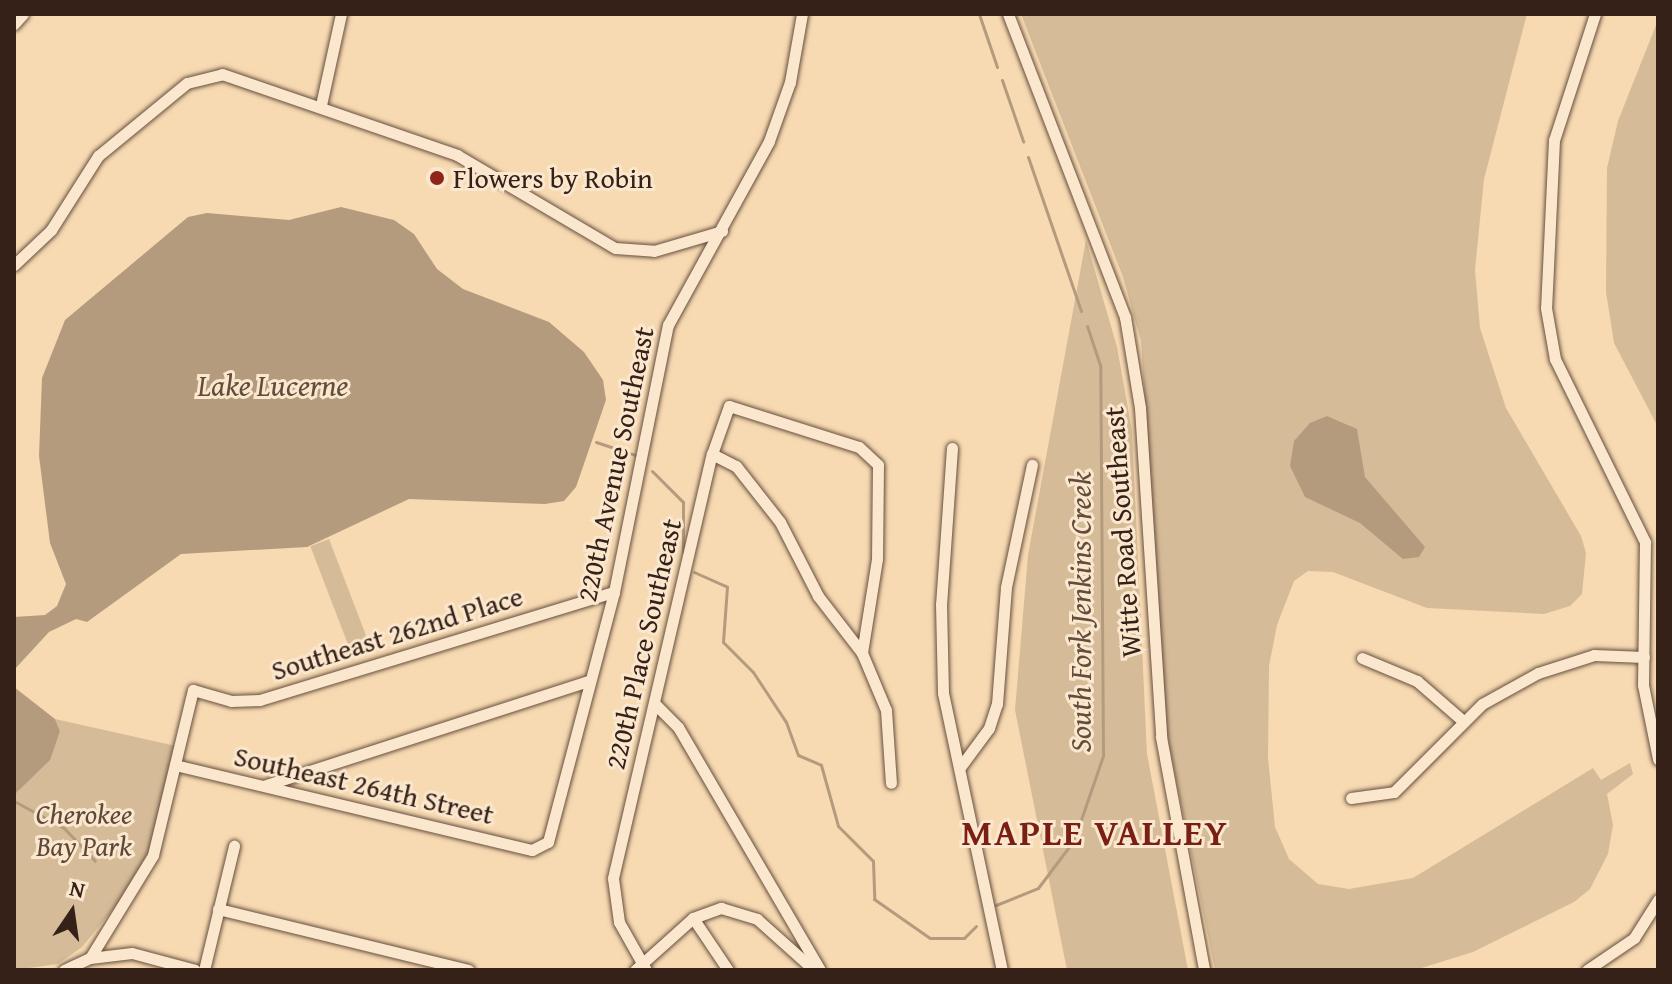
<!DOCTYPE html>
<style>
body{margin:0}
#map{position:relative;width:1672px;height:984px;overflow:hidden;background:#f7dab2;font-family:"Gentium Book Plus",serif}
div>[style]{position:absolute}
.green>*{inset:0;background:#d6bb98;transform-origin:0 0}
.water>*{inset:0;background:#b59b7e}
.stream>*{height:3px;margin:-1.5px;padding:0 1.5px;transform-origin:1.5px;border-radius:1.5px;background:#b59b7e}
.roads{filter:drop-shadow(0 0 2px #664f3f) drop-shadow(0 0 2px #664f3f)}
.minor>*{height:11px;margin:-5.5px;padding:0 5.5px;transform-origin:5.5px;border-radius:5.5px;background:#fae7cd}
.dots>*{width:22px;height:22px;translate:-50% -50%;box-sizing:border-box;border:4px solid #fae7cd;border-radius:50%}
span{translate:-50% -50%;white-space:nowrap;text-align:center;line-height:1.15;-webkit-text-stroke:6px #fae7cd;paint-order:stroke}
.poi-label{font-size:28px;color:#362119}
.left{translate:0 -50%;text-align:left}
.street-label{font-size:28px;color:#362119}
.park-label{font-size:28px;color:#5e4839;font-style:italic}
.water-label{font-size:30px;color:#624c3c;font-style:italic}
.district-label{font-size:36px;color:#7a1f14;font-weight:700;letter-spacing:2px}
.frame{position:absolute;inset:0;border:16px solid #362119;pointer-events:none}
.north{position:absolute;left:32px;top:872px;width:80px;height:80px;-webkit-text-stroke:6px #fae7cd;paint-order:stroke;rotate:13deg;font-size:22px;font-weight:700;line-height:32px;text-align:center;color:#362119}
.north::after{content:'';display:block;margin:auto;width:28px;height:36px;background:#362119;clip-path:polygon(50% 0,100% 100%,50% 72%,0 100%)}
</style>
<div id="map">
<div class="green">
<i style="clip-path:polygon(1021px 14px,1527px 14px,1484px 179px,1475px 270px,1480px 328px,1506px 408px,1581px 536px,1586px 553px,1582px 594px,1570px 606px,1544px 614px,1427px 608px,1333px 572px,1308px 571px,1294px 581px,1277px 625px,1269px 666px,1268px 758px,1275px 827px,1289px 859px,1318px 884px,1349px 889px,1413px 878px,1593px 768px,1601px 780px,1630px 763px,1633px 774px,1607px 794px,1613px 825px,1608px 854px,1590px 889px,1574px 902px,1473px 952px,1415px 970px,1215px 970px,1167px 735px,1141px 341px,1123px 277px)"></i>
<i style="clip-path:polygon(1658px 20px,1658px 427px,1614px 343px,1606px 292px,1607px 168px,1618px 121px)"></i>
<i style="clip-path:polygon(1086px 240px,1117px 347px,1132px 431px,1147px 754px,1188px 970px,1067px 970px,1015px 710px,1028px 555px)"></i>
<i style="left:329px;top:539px;width:116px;height:20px;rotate:69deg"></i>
<i style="clip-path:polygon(55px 719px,176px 746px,152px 853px,138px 879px,82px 947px,58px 964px,14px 970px,14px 795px,60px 731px)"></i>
</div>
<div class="water">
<i style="clip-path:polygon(341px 207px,394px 220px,414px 234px,437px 269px,463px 289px,549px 322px,584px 352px,603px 380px,606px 400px,576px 487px,564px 501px,545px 504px,409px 499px,307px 547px,181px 554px,87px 622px,76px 619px,49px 632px,14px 670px,14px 617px,45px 615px,57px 606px,66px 584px,50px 543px,39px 456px,42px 378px,65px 320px,188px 217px,207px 213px,289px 220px)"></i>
<i style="clip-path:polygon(1327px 416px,1357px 429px,1365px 477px,1425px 547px,1419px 557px,1403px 559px,1360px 523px,1305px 497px,1290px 466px,1294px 441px,1310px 423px)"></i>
<i style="clip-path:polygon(14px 687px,55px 719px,60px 731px,50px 760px,14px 795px)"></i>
</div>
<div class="stream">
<i style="left:979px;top:14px;width:56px;rotate:71.2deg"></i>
<i style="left:1002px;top:80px;width:65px;rotate:71deg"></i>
<i style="left:1028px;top:157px;width:163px;rotate:71deg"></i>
<i style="left:596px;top:442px;width:41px;rotate:18.4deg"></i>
<i style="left:652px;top:471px;width:44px;rotate:45deg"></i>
<i style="left:683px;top:502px;width:50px;rotate:90deg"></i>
<i style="left:694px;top:572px;width:36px;rotate:24deg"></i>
<i style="left:727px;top:587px;width:55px;rotate:94.2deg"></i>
<i style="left:723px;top:642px;width:42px;rotate:45deg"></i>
<i style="left:753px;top:672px;width:60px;rotate:56.6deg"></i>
<i style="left:786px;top:722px;width:35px;rotate:70deg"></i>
<i style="left:798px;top:755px;width:25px;rotate:23deg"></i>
<i style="left:821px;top:765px;width:63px;rotate:74.4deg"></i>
<i style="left:838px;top:826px;width:49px;rotate:45deg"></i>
<i style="left:873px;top:861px;width:38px;rotate:88deg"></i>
<i style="left:874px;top:899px;width:68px;rotate:34.9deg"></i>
<i style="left:930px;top:938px;width:34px"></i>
<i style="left:964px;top:938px;width:17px;rotate:-45deg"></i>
<i style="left:14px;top:801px;width:57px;rotate:28.4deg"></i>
<i style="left:64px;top:828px;width:45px;rotate:46.8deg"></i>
<i style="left:996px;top:905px;width:45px;rotate:-22deg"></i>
<i style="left:1038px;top:888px;width:60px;rotate:-53.1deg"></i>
<i style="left:1074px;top:840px;width:89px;rotate:-71deg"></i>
<i style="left:1103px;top:756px;width:391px;rotate:-90.4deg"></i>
<i style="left:1100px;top:365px;width:41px;rotate:-108.4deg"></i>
</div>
<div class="roads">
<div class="minor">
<i style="left:1008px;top:14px;width:325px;rotate:68.9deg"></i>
<i style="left:1125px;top:317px;width:92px;rotate:80.6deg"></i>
<i style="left:1140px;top:408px;width:330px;rotate:86.3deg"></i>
<i style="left:1161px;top:737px;width:237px;rotate:79.5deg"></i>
<i style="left:1595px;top:14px;width:133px;rotate:108deg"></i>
<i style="left:1554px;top:140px;width:168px;rotate:92.7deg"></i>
<i style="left:1546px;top:308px;width:52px;rotate:80deg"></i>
<i style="left:1555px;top:359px;width:204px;rotate:63.8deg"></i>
<i style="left:1645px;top:542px;width:143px;rotate:90.8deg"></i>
<i style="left:1643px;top:685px;width:76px;rotate:78.5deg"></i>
<i style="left:14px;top:24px;width:13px;rotate:-48deg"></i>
<i style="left:321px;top:105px;width:93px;rotate:-77.6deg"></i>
<i style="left:14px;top:265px;width:51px;rotate:-43.4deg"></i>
<i style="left:51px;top:230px;width:88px;rotate:-57.6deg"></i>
<i style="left:98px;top:156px;width:115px;rotate:-39.4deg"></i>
<i style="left:187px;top:83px;width:36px;rotate:-14deg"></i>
<i style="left:222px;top:74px;width:249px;rotate:19deg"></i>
<i style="left:457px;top:155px;width:183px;rotate:30.5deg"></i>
<i style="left:615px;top:248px;width:39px;rotate:4deg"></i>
<i style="left:654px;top:251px;width:71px;rotate:-16.4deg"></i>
<i style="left:952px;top:448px;width:156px;rotate:94deg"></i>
<i style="left:941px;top:604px;width:89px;rotate:88.7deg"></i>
<i style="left:943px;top:693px;width:283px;rotate:78deg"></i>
<i style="left:712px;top:454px;width:27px;rotate:27deg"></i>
<i style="left:736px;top:466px;width:71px;rotate:51.8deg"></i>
<i style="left:780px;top:522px;width:83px;rotate:62.8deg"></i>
<i style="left:818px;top:596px;width:72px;rotate:52.3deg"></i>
<i style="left:1362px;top:658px;width:60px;rotate:22.7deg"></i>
<i style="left:1417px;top:681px;width:61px;rotate:41deg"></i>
<i style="left:654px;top:703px;width:34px;rotate:45deg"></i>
<i style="left:678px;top:727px;width:281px;rotate:59.7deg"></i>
<i style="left:175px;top:765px;width:367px;rotate:13.4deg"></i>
<i style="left:532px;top:850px;width:18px;rotate:-27deg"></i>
<i style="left:548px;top:842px;width:259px;rotate:-75.2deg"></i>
<i style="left:614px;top:592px;width:272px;rotate:-78.6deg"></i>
<i style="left:668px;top:325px;width:210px;rotate:-61.2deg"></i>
<i style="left:769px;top:141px;width:63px;rotate:-70.4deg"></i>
<i style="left:790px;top:82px;width:69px;rotate:-80deg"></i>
<i style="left:961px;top:766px;width:47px;rotate:-53.6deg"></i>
<i style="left:989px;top:728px;width:25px;rotate:-72deg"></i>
<i style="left:997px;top:704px;width:117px;rotate:-85.6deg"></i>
<i style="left:1006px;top:587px;width:125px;rotate:-78deg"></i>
<i style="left:266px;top:785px;width:338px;rotate:-17.9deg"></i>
<i style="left:1351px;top:798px;width:43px;rotate:-7.9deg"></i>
<i style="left:1394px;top:792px;width:124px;rotate:-45deg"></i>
<i style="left:1482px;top:704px;width:64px;rotate:-29deg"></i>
<i style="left:1538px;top:673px;width:59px;rotate:-17.8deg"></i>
<i style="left:1594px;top:655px;width:50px;rotate:2.3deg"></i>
<i style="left:218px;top:909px;width:258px;rotate:13.7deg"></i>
<i style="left:693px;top:918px;width:63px;rotate:56.1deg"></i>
<i style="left:90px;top:958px;width:121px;rotate:-58.5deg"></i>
<i style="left:153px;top:855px;width:170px;rotate:-76.4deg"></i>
<i style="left:193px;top:690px;width:40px;rotate:16deg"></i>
<i style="left:231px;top:701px;width:29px;rotate:-2deg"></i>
<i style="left:260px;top:700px;width:370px;rotate:-17deg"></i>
<i style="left:64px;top:970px;width:29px;rotate:-25deg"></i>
<i style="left:90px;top:958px;width:42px;rotate:-6.8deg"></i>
<i style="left:132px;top:953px;width:65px;rotate:15.1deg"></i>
<i style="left:204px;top:970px;width:128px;rotate:-76.4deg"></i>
<i style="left:635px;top:970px;width:78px;rotate:-41.9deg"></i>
<i style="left:693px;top:918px;width:30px;rotate:-20deg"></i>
<i style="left:721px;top:908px;width:38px;rotate:17deg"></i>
<i style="left:757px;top:919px;width:76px;rotate:41.8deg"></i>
<i style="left:646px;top:970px;width:55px;rotate:-119.4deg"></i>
<i style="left:619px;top:922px;width:44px;rotate:-97.8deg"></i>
<i style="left:613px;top:878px;width:435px;rotate:-76.9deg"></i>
<i style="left:712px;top:454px;width:51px;rotate:-70.5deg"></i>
<i style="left:729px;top:406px;width:136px;rotate:17.5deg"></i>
<i style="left:859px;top:447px;width:26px;rotate:43deg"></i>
<i style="left:878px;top:465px;width:94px;rotate:90.6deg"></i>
<i style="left:877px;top:559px;width:95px;rotate:99.1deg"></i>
<i style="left:862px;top:653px;width:62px;rotate:67.2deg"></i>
<i style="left:886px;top:710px;width:73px;rotate:86.1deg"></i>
<i style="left:1587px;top:970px;width:57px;rotate:-34.2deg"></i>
<i style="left:1634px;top:938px;width:45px;rotate:-57.7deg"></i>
</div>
</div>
<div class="dots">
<i style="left:437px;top:178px;background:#8f2418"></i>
</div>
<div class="poi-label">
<span class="left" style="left:453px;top:178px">Flowers by Robin</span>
</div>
<div class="street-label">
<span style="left:615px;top:464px;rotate:-78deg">220th Avenue Southeast</span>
<span style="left:1122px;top:532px;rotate:-94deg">Witte Road Southeast</span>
<span style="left:397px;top:633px;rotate:-17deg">Southeast 262nd Place</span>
<span style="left:643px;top:644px;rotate:-77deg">220th Place Southeast</span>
<span style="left:364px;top:785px;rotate:13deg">Southeast 264th Street</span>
</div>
<div class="park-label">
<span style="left:84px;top:830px">Cherokee<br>Bay Park</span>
</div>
<div class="water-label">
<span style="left:273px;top:385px">Lake Lucerne</span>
<span style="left:1080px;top:612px;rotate:-90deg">South Fork Jenkins Creek</span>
</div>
<div class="district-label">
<span style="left:1095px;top:832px">MAPLE VALLEY</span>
</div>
<div class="frame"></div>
<div class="north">N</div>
</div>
